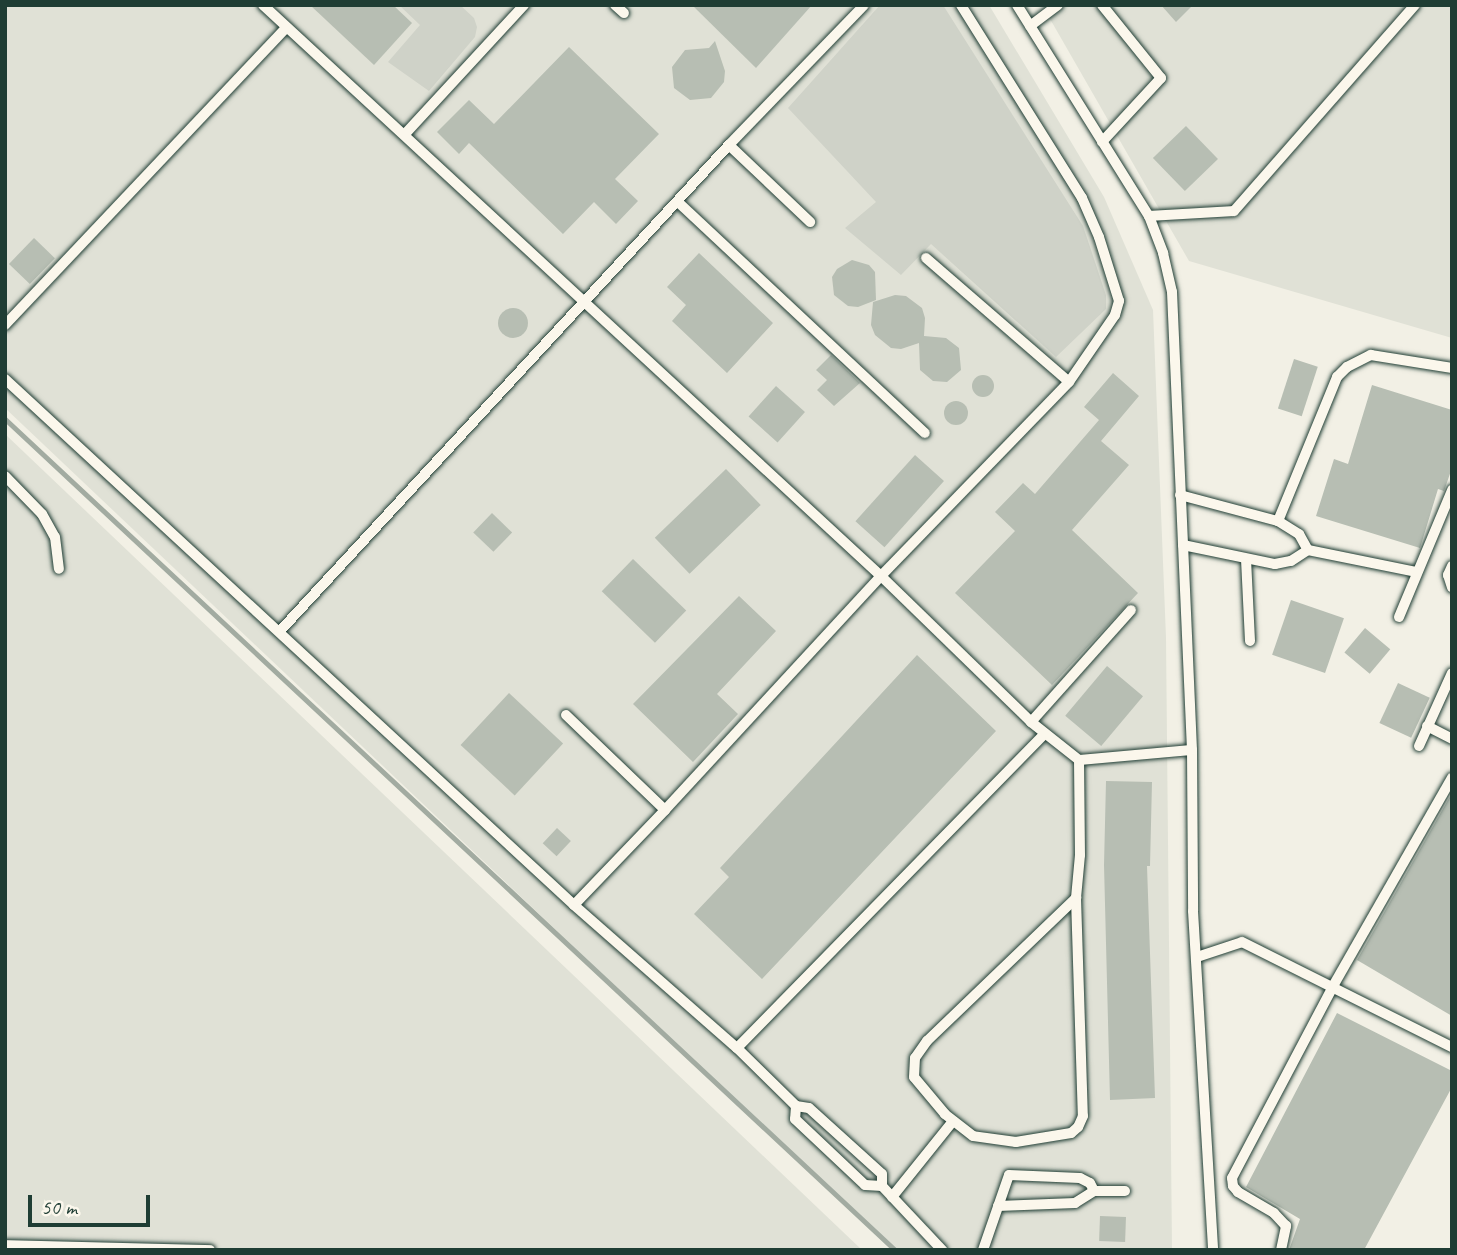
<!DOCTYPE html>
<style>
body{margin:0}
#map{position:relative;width:1457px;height:1255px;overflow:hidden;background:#f2f0e5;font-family:Caveat,sans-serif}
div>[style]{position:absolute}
.built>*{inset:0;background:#e0e1d6}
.green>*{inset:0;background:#cfd2c8}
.stream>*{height:5px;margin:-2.5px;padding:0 2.5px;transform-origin:2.5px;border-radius:2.5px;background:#a2aba1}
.building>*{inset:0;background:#b7beb3;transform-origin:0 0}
.round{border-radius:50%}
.roads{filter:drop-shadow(0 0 2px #1f3d34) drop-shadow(0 0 2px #1f3d34)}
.lane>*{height:10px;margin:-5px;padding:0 5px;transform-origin:5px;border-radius:5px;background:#fbf7ec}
span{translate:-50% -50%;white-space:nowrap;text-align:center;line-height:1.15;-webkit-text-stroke:7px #fbf7ec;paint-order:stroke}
.frame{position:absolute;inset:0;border:7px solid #1f3d34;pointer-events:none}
.scale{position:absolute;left:28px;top:1195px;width:122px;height:32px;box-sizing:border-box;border:4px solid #1f3d34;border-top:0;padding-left:9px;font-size:21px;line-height:24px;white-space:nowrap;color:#1f3d34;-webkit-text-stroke:5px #fbf7ec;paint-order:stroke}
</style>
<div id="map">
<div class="built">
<i style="clip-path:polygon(5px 5px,989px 5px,1104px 197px,1153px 310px,1166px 638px,1172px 1250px,894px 1250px,5px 408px)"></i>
<i style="clip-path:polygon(1042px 5px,1452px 5px,1452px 338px,1189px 261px)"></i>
<i style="clip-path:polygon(5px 434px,862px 1250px,5px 1250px)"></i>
</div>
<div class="green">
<i style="clip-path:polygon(399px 5px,460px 5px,474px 18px,477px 27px,475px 37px,429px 91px,388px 62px,420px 25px)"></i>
<i style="clip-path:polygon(880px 5px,943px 5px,1083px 226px,1106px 295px,1106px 309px,1056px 357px,931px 244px,901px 275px,845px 228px,876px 202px,788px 108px)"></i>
</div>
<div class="stream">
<i style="left:5px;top:419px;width:1218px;rotate:43.04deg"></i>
</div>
<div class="building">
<i style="clip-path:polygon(310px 5px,393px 5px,412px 23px,374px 65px)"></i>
<i style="clip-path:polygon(692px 5px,812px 5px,756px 68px)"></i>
<i style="clip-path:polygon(1161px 5px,1193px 5px,1176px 22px)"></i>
<i style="clip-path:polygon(715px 41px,725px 71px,724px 82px,711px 98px,690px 100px,674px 88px,672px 67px,685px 50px,709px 48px)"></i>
<i style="clip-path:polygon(569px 47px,659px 134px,615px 179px,638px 201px,616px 224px,594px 202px,563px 234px,469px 143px,459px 154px,437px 132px,469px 100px,494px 124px)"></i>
<i style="left:1186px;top:126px;width:46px;height:46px;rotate:46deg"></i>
<i style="left:34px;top:238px;width:29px;height:36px;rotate:44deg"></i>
<i style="clip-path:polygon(699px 253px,773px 323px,727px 373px,672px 321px,686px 305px,667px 287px)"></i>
<i style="clip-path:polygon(852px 260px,869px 265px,875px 272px,876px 300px,858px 307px,848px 306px,834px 295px,832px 277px,837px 269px)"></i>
<i style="clip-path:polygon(895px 295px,906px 296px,922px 308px,925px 318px,924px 336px,946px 338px,959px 348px,961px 370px,947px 382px,933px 381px,920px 370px,919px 343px,901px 349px,891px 348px,875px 335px,871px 325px,873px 302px)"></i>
<i class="round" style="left:498px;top:308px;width:30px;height:30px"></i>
<i style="clip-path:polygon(831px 355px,860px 383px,834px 406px,817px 390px,827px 380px,816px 370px)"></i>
<i style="left:1294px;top:359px;width:25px;height:52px;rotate:18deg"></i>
<i style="clip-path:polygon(1113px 373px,1139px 396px,1101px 441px,1129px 465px,1072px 530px,1138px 593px,1052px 685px,955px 593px,1015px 531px,995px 512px,1023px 483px,1035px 494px,1099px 420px,1084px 407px)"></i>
<i class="round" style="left:972px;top:375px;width:22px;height:22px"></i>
<i style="clip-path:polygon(1372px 385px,1452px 410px,1452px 468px,1444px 491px,1438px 489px,1420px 548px,1316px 516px,1334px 459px,1348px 464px)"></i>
<i style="left:776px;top:386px;width:39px;height:41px;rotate:42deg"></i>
<i class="round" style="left:944px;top:401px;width:24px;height:24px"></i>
<i style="left:915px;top:455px;width:39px;height:89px;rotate:42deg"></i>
<i style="left:726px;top:469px;width:50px;height:99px;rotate:46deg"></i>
<i style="left:492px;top:513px;width:28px;height:27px;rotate:44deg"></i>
<i style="left:633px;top:559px;width:74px;height:45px;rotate:44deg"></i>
<i style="clip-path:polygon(739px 596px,776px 631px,717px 694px,738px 714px,693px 762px,633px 704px)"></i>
<i style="left:1291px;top:600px;width:56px;height:58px;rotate:19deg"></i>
<i style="left:1365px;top:628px;width:33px;height:32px;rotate:40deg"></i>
<i style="clip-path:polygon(917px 655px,996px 731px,762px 979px,694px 914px,729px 877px,720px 868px)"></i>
<i style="left:1107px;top:666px;width:47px;height:65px;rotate:40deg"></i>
<i style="left:1398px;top:683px;width:35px;height:44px;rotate:25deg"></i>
<i style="left:509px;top:693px;width:74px;height:71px;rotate:43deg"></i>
<i style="clip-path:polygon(1106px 781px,1152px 782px,1150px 866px,1147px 866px,1155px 1098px,1110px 1100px,1104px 865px)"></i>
<i style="clip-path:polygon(1452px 793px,1452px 1016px,1357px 960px)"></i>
<i style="left:557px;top:828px;width:19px;height:21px;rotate:43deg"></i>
<i style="clip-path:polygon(1337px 1013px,1452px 1071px,1452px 1087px,1364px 1250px,1289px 1250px,1300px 1219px,1246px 1187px)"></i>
<i style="left:1100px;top:1216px;width:26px;height:25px;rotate:2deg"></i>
</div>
<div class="roads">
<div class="lane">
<i style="left:263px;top:5px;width:841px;rotate:42.74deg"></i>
<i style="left:881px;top:576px;width:270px;rotate:-45.9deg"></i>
<i style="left:1069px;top:382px;width:81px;rotate:-55.5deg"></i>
<i style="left:1115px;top:315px;width:15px;rotate:-74deg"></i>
<i style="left:1119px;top:301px;width:67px;rotate:-107.4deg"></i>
<i style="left:1099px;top:237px;width:43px;rotate:-113.6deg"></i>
<i style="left:1082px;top:198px;width:228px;rotate:-122.1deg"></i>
<i style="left:615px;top:5px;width:12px;rotate:42deg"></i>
<i style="left:1017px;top:5px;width:249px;rotate:58deg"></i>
<i style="left:1149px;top:216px;width:40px;rotate:69deg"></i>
<i style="left:1163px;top:253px;width:40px;rotate:77deg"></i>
<i style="left:1172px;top:292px;width:458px;rotate:87.5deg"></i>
<i style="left:1192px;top:750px;width:161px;rotate:89.6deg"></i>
<i style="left:1193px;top:911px;width:340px;rotate:86.6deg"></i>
<i style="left:1102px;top:5px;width:94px;rotate:51.1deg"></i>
<i style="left:1161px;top:78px;width:87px;rotate:132.7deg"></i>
<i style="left:1030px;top:26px;width:35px;rotate:-37deg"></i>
<i style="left:405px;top:134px;width:176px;rotate:-47.3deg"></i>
<i style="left:729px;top:145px;width:112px;rotate:43.5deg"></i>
<i style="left:678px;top:202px;width:338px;rotate:43.1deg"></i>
<i style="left:1149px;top:216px;width:85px;rotate:-3.4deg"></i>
<i style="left:1234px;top:211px;width:274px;rotate:-48.7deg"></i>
<i style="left:926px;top:258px;width:189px;rotate:40.9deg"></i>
<i style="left:5px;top:325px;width:409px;rotate:-46.6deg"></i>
<i style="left:5px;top:379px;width:775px;rotate:42.75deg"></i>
<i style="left:574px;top:905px;width:217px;rotate:41.3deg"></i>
<i style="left:737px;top:1048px;width:83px;rotate:44.5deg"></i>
<i style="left:796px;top:1106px;width:13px;rotate:9deg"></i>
<i style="left:809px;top:1108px;width:98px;rotate:42.1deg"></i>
<i style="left:882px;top:1174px;width:12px;rotate:90deg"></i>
<i style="left:882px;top:1186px;width:88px;rotate:46.8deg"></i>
<i style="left:5px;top:476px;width:53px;rotate:45.8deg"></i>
<i style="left:42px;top:514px;width:26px;rotate:61deg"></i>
<i style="left:55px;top:537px;width:32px;rotate:83deg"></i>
<i style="left:1180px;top:495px;width:101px;rotate:14.9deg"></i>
<i style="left:1278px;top:521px;width:25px;rotate:32deg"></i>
<i style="left:1299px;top:534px;width:18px;rotate:61deg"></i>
<i style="left:1278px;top:521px;width:156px;rotate:-67.7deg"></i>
<i style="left:1337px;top:377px;width:14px;rotate:-45deg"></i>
<i style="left:1347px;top:367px;width:27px;rotate:-27deg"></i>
<i style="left:1371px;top:355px;width:82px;rotate:9.1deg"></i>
<i style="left:1183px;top:545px;width:94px;rotate:11.7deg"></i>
<i style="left:1275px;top:564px;width:16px;rotate:-11deg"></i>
<i style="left:1291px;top:561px;width:20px;rotate:-33deg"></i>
<i style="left:1308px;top:550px;width:110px;rotate:11.5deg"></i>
<i style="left:1246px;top:559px;width:82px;rotate:87.2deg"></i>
<i style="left:1452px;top:566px;width:10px;rotate:114deg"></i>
<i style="left:1448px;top:575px;width:13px;rotate:72deg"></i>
<i style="left:1399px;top:617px;width:138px;rotate:-67.3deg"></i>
<i style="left:280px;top:631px;width:662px;rotate:-47.27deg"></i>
<i style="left:729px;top:145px;width:194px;rotate:-46deg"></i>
<i style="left:566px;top:715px;width:137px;rotate:43.8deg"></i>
<i style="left:1031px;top:722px;width:150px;rotate:-48.2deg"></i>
<i style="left:1427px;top:726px;width:28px;rotate:27deg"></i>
<i style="left:1419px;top:746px;width:80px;rotate:-65.7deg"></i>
<i style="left:1079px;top:760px;width:113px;rotate:-5.1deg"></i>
<i style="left:574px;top:905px;width:132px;rotate:-46.2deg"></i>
<i style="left:665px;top:810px;width:318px;rotate:-47.3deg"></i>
<i style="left:881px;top:576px;width:209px;rotate:44.2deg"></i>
<i style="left:1031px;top:722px;width:61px;rotate:38.4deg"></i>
<i style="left:1079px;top:760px;width:95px;rotate:89.4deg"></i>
<i style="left:1080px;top:855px;width:43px;rotate:95.3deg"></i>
<i style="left:1076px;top:898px;width:218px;rotate:88.2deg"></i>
<i style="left:1083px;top:1116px;width:12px;rotate:114deg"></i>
<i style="left:1078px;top:1127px;width:9px;rotate:139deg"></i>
<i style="left:1071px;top:1133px;width:56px;rotate:170.7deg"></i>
<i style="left:1016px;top:1142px;width:43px;rotate:-172.1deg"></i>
<i style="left:973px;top:1136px;width:36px;rotate:-142deg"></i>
<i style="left:945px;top:1114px;width:48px;rotate:-130deg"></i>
<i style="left:914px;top:1077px;width:19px;rotate:-87deg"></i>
<i style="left:915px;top:1058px;width:21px;rotate:-55deg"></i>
<i style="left:927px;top:1041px;width:207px;rotate:-43.8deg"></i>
<i style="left:1197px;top:957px;width:47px;rotate:-18.4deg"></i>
<i style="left:1242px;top:942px;width:235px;rotate:26.6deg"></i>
<i style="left:737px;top:1048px;width:439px;rotate:-45.6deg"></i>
<i style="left:796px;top:1106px;width:13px;rotate:94deg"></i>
<i style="left:795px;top:1119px;width:96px;rotate:43.3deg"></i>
<i style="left:865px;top:1185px;width:17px;rotate:3deg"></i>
<i style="left:892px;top:1197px;width:97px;rotate:-51.2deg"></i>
<i style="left:998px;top:1206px;width:77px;rotate:-2.2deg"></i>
<i style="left:1075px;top:1203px;width:22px;rotate:-32deg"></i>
<i style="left:1094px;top:1191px;width:31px"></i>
<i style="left:5px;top:1245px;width:205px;rotate:1.4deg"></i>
<i style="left:983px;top:1250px;width:79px;rotate:-70.9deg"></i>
<i style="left:1009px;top:1175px;width:71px;rotate:2.4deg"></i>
<i style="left:1080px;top:1178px;width:11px;rotate:27deg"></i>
<i style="left:1090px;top:1183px;width:9px;rotate:63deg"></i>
<i style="left:1281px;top:1250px;width:25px;rotate:-78deg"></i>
<i style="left:1286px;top:1226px;width:18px;rotate:-133deg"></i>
<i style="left:1274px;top:1213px;width:42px;rotate:-149.7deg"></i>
<i style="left:1238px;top:1192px;width:8px;rotate:-130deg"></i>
<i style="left:1233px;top:1186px;width:8px;rotate:-97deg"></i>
<i style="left:1232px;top:1178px;width:215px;rotate:-62.2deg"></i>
<i style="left:1332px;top:988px;width:242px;rotate:-60.3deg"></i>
</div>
</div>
<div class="frame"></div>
<div class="scale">50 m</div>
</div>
